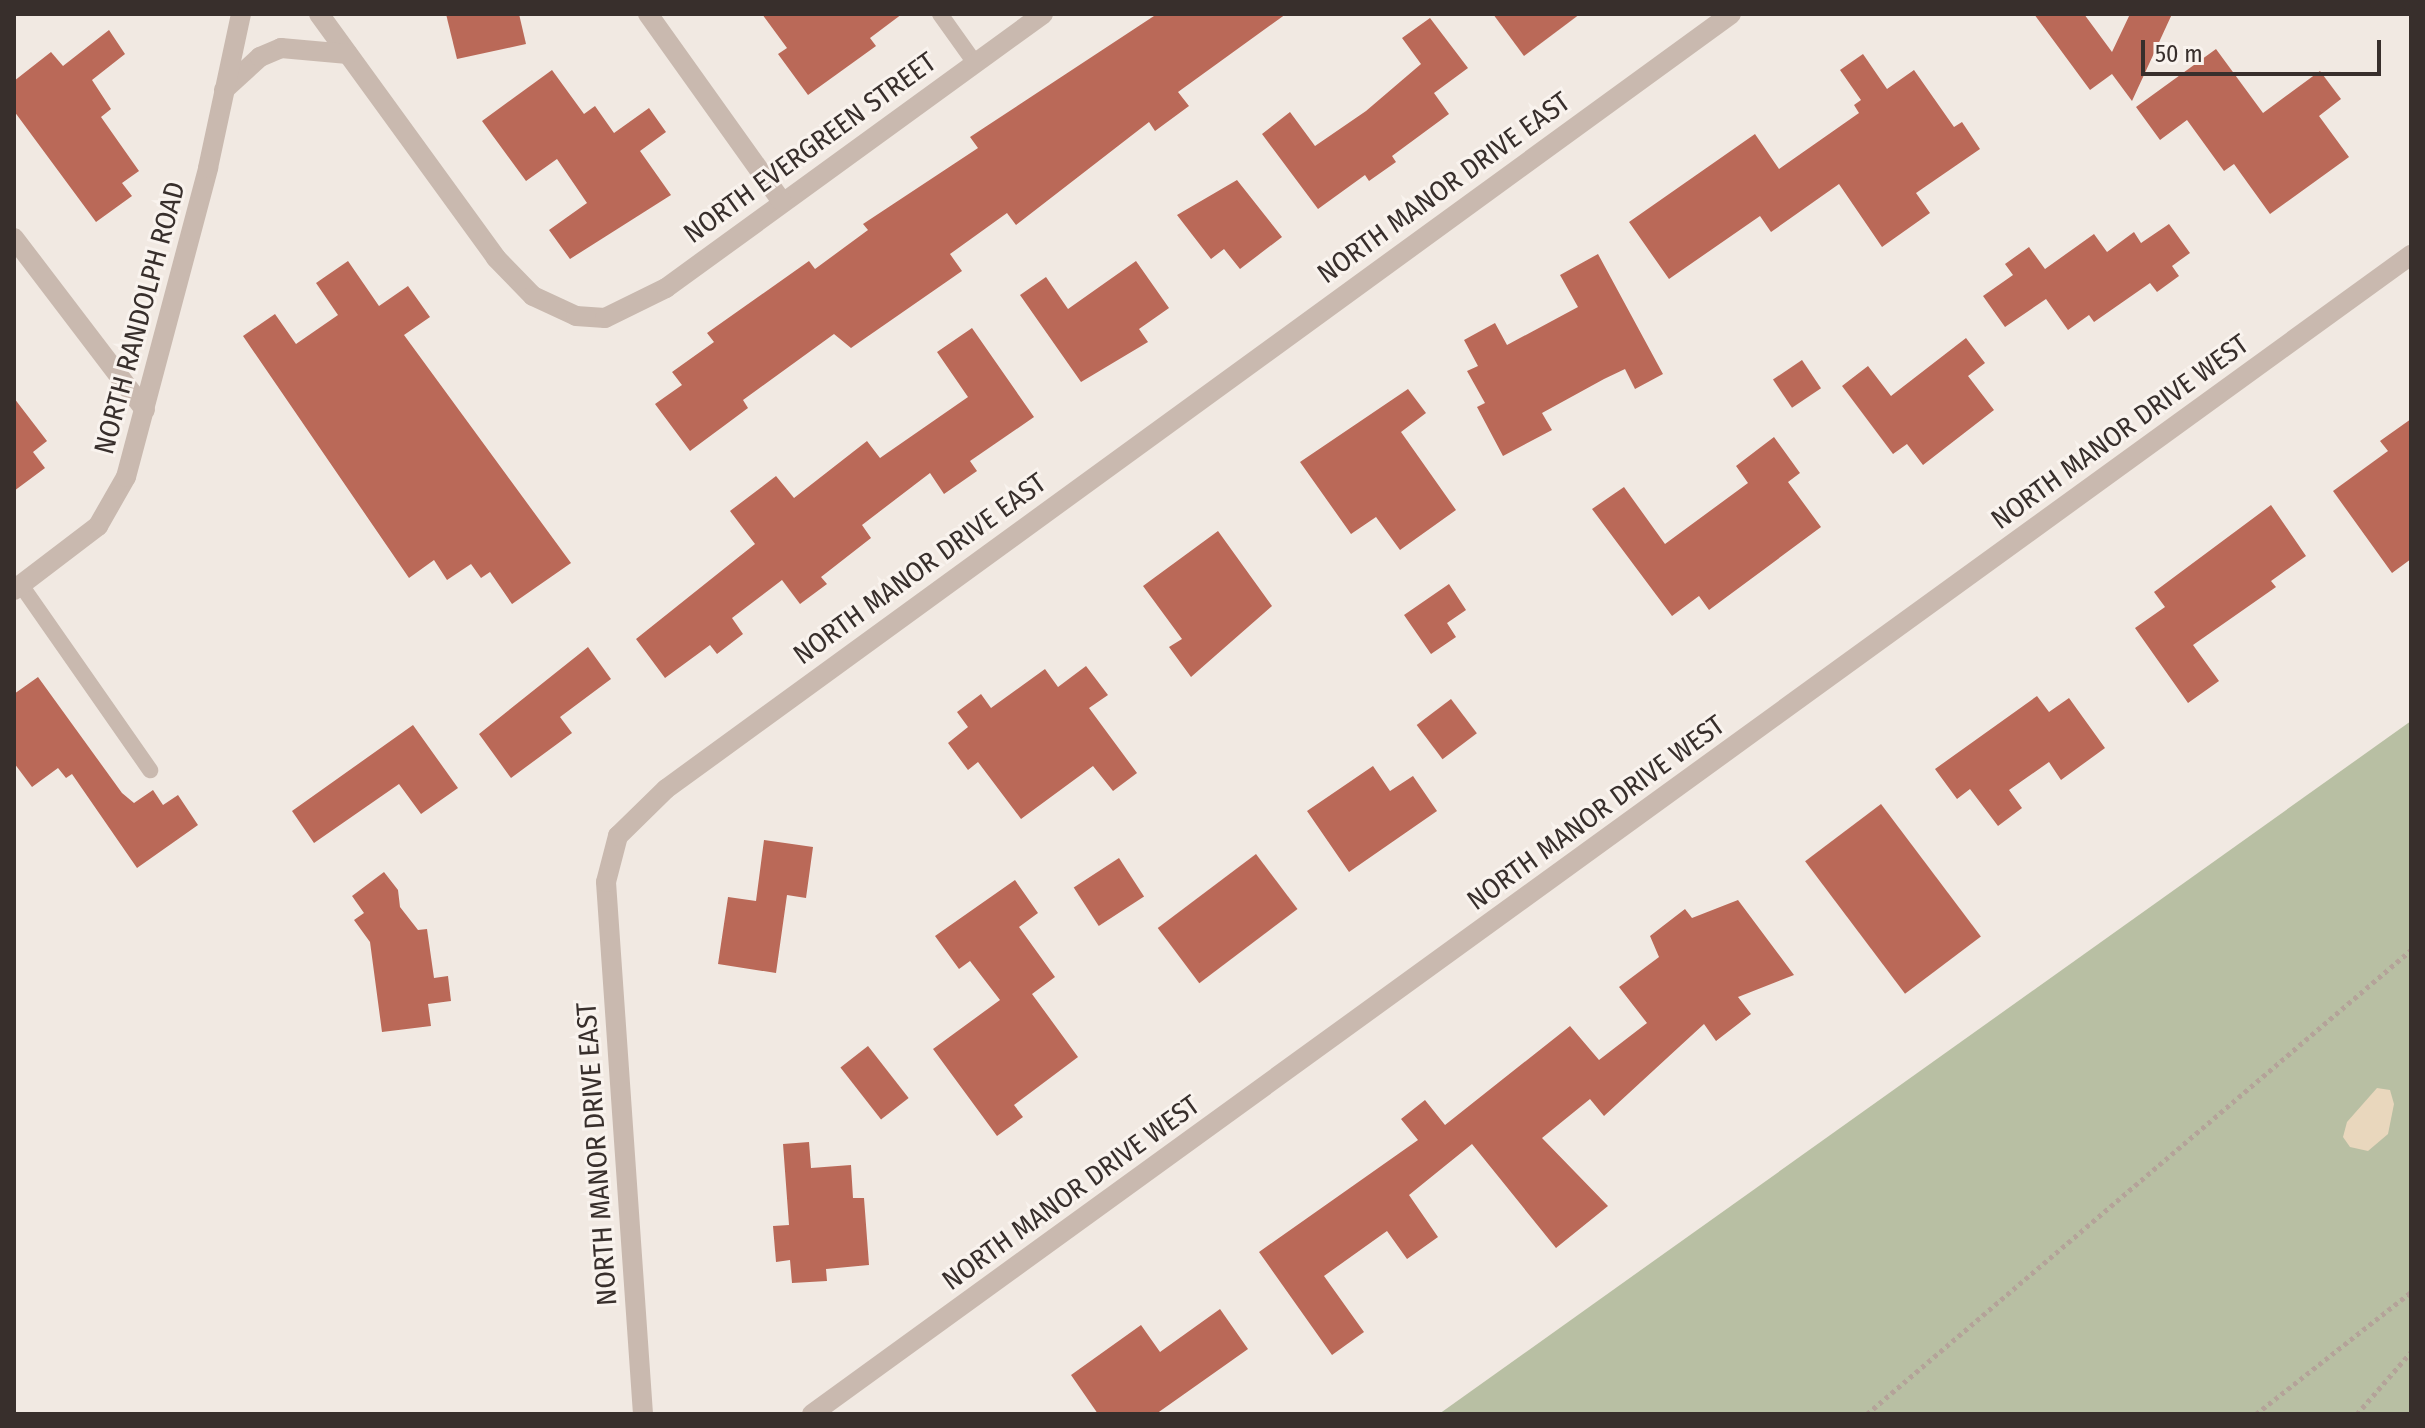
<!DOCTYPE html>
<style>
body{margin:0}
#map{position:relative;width:2425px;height:1428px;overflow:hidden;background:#f1e9e2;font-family:"Fira Sans Condensed",sans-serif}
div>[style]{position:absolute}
.green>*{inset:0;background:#b8bfa3}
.sand>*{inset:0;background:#e9d7bd}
.building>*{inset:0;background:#ba6958;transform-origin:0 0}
.path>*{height:5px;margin-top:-2.5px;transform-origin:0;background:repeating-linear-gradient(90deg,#b4a399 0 4px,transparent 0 8px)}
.service>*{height:16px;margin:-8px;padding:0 8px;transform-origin:8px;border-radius:8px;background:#c9b9af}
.minor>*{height:20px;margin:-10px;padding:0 10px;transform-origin:10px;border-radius:10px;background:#c9b9af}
span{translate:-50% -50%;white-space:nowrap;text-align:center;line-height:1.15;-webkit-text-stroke:6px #f9f3ee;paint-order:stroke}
.street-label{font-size:28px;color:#382f2c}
.frame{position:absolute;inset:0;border:16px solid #382f2c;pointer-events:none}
.scale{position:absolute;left:2141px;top:40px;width:240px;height:36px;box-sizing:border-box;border:4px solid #382f2c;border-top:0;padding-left:10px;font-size:24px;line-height:28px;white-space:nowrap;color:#382f2c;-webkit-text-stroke:6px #f9f3ee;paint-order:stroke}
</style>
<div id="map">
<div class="green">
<i style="clip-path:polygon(2411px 721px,2411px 1414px,1439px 1414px)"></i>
</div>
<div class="sand">
<i style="clip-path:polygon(2377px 1088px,2390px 1090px,2394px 1104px,2388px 1134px,2368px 1151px,2350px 1147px,2343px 1137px,2347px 1122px)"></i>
</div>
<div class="building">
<i style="clip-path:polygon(446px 14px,519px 14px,526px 44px,457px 59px)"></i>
<i style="clip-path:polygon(762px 14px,902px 14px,870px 38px,876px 46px,808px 95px,778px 54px,787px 48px)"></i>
<i style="clip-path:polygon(1157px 14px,1286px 14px,1178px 92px,1189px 106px,1155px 131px,1149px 122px,1016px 225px,1007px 213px,950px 254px,962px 271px,851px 348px,834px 334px,743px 400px,748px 408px,690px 451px,655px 404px,682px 385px,672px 372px,714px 342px,707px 333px,809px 261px,815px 269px,868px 230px,863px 224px,978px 148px,970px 137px)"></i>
<i style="clip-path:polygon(1493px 14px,1580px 14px,1524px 56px)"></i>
<i style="clip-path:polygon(2034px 14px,2084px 14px,2112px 52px,2130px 14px,2172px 14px,2132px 101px,2112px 74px,2090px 90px)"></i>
<i style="clip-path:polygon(1430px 18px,1468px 68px,1434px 93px,1449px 114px,1392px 156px,1396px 162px,1369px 181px,1365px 175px,1318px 209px,1262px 134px,1290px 112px,1315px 146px,1366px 111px,1421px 64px,1402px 38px)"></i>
<i style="clip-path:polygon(109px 30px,125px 54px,92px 80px,111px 109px,101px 117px,139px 171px,122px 183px,132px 196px,96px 222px,14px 111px,14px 81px,51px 52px,63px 66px)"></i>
<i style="clip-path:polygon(2216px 49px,2263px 113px,2320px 71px,2341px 99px,2319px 116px,2349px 157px,2270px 214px,2234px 164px,2224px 171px,2187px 120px,2160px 140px,2136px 107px)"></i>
<i style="clip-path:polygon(1863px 54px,1887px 89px,1914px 70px,1954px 127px,1962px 122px,1980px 149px,1916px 193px,1930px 213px,1882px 247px,1839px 184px,1771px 232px,1760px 216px,1669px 279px,1629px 222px,1755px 134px,1779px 169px,1859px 113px,1854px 105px,1861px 100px,1840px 70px)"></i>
<i style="clip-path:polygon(552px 70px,584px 114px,595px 106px,614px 133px,649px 108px,666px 132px,640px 151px,671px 195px,570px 259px,549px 230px,587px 203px,557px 159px,526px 181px,482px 121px)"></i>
<i style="clip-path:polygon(1237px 180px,1282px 237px,1240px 269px,1224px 249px,1211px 259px,1177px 215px)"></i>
<i style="clip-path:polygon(2169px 224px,2190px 253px,2172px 266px,2179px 276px,2157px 292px,2150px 283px,2094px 322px,2089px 315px,2068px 330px,2046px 299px,2005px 327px,1983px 296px,2013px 275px,2005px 264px,2029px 247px,2045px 269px,2094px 234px,2107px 252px,2134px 232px,2141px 243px)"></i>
<i style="clip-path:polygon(1598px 254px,1663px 374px,1635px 389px,1625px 369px,1604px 379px,1542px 413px,1552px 430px,1503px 456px,1477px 407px,1485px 403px,1467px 371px,1478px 366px,1464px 340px,1495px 323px,1507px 345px,1578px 307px,1560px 275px)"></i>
<i style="clip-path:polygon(348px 261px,379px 306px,408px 286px,430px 317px,404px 335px,571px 563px,512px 604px,490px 572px,481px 578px,471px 564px,447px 580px,434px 560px,409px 578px,243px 336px,275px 314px,296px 344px,338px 315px,316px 283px)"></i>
<i style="clip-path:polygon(1136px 261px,1169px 308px,1139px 329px,1148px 342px,1081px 382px,1020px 295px,1046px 277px,1068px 309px)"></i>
<i style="clip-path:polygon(972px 328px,1034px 417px,970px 461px,977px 471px,944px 494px,930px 473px,862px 525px,871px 538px,821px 577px,827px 584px,800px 604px,782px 580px,732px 618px,743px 634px,717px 654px,710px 645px,665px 678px,636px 639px,755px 544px,730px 511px,776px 476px,794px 498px,867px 441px,880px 458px,968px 397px,937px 352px)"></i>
<i style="clip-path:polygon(1966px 338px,1985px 363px,1968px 376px,1994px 410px,1923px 465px,1907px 444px,1893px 454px,1842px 386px,1868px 366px,1891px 396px)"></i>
<i style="left:1802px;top:360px;width:34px;height:35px;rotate:56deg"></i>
<i style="clip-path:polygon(1408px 389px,1426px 413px,1401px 432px,1456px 510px,1400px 550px,1376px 517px,1351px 534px,1300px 462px)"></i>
<i style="clip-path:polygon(14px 398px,47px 441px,33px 452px,45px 468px,14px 491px)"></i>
<i style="clip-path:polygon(2411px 419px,2411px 559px,2392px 573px,2333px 491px,2388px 451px,2380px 441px)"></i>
<i style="clip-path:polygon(1774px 437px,1800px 473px,1788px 482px,1821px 527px,1709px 610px,1699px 596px,1672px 616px,1592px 509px,1624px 487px,1665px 544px,1748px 483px,1736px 466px)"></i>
<i style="clip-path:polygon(2271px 505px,2306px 556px,2271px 581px,2276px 587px,2193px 645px,2219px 681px,2188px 703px,2135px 628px,2165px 607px,2154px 592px)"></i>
<i style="clip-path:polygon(1218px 531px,1272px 606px,1191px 677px,1169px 647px,1182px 639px,1143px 586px)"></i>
<i style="clip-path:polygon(1449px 584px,1466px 610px,1447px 623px,1456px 637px,1431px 654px,1404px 615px)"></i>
<i style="clip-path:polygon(588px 647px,611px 679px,560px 717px,572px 733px,511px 778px,479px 734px)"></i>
<i style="clip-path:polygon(1086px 666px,1108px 695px,1089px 708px,1137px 773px,1113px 791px,1093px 766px,1021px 819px,978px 762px,968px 770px,948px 743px,968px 727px,957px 712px,981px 694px,991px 708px,1045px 669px,1058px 687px)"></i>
<i style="clip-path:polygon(38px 677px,122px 793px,134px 803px,153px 790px,163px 805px,178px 795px,198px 825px,137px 868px,72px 774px,66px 778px,58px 768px,32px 787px,14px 763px,14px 694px)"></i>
<i style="clip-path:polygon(2037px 696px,2049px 712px,2069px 698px,2105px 748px,2061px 780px,2049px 762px,2009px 790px,2022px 808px,1998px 826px,1970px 789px,1957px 799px,1935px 769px)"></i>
<i style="left:1451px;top:699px;width:43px;height:43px;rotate:53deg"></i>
<i style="clip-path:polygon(413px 725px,458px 788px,421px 814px,399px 784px,314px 843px,292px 811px)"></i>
<i style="clip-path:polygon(1373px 766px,1390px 791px,1413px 776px,1437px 811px,1349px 872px,1307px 811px)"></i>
<i style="left:1881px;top:804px;width:166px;height:95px;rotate:53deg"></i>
<i style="clip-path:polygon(764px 840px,813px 847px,806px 898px,787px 895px,776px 973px,718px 964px,728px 897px,756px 901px)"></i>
<i style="left:1256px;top:854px;width:69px;height:123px;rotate:53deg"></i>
<i style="left:1119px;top:858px;width:46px;height:54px;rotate:57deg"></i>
<i style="clip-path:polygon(384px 872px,398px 890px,400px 907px,418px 930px,427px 929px,434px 978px,448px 976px,451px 1001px,428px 1004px,431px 1026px,382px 1032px,370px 942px,354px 920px,364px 913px,352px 896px)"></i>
<i style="clip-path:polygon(1015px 880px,1038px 913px,1019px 927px,1055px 977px,1032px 994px,1078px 1057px,1014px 1105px,1023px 1117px,997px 1136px,933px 1049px,1000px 1000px,970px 961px,959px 969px,935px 936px)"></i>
<i style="clip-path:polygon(1738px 900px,1794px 975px,1738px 997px,1751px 1014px,1716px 1041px,1704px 1024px,1604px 1116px,1590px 1099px,1542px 1138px,1608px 1206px,1556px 1248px,1472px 1144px,1409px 1195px,1438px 1237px,1407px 1259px,1387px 1231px,1324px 1276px,1364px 1332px,1332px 1355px,1259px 1252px,1418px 1140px,1401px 1119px,1425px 1100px,1445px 1125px,1570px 1026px,1599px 1060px,1647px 1023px,1619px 987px,1659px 957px,1650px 936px,1685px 909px,1692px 918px)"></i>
<i style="left:868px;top:1046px;width:66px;height:35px;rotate:52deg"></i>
<i style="clip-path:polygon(809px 1142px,811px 1168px,851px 1165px,853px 1198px,864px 1198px,869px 1265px,826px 1269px,827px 1281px,792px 1283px,790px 1260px,776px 1262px,773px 1226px,789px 1225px,783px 1144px)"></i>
<i style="clip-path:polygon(1220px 1309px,1248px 1349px,1156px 1414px,1098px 1414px,1071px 1375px,1141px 1325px,1160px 1352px)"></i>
</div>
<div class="path">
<i style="left:1867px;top:1414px;width:715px;rotate:-40.46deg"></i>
<i style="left:2256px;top:1414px;width:197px;rotate:-38.2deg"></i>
<i style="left:2357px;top:1414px;width:82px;rotate:-48.9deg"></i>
</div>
<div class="service">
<i style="left:940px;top:14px;width:60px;rotate:54.5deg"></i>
<i style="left:21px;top:585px;width:226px;rotate:55.1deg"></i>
</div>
<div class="minor">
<i style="left:319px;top:14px;width:301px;rotate:54deg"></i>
<i style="left:496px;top:258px;width:53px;rotate:45.8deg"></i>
<i style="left:533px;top:296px;width:47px;rotate:24.9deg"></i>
<i style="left:576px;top:316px;width:29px;rotate:4deg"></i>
<i style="left:605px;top:318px;width:68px;rotate:-26.2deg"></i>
<i style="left:666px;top:288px;width:466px;rotate:-36deg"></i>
<i style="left:648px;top:14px;width:231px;rotate:54.5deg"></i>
<i style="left:224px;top:90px;width:49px;rotate:-42.5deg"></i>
<i style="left:260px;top:57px;width:23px;rotate:-23deg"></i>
<i style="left:281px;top:48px;width:67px;rotate:5.1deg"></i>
<i style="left:14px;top:238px;width:216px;rotate:52.7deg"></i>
<i style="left:14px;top:590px;width:106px;rotate:-37.3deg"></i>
<i style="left:98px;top:526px;width:56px;rotate:-60.3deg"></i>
<i style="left:126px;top:477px;width:320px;rotate:-75.1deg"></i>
<i style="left:208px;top:168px;width:157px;rotate:-77.9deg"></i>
<i style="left:643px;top:1414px;width:533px;rotate:-93.98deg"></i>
<i style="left:606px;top:882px;width:48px;rotate:-75.4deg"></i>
<i style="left:618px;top:836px;width:67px;rotate:-44.4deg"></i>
<i style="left:666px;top:789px;width:1317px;rotate:-36.04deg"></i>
<i style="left:812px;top:1414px;width:1975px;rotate:-35.94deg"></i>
</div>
<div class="street-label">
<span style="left:810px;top:148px;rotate:-36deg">NORTH EVERGREEN STREET</span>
<span style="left:1444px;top:188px;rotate:-36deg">NORTH MANOR DRIVE EAST</span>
<span style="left:140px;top:318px;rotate:-75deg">NORTH RANDOLPH ROAD</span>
<span style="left:2120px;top:432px;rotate:-36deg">NORTH MANOR DRIVE WEST</span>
<span style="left:920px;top:569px;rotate:-36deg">NORTH MANOR DRIVE EAST</span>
<span style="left:1596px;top:813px;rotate:-36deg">NORTH MANOR DRIVE WEST</span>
<span style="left:597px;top:1154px;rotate:-94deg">NORTH MANOR DRIVE EAST</span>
<span style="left:1071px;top:1193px;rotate:-36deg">NORTH MANOR DRIVE WEST</span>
</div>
<div class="frame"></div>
<div class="scale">50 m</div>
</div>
